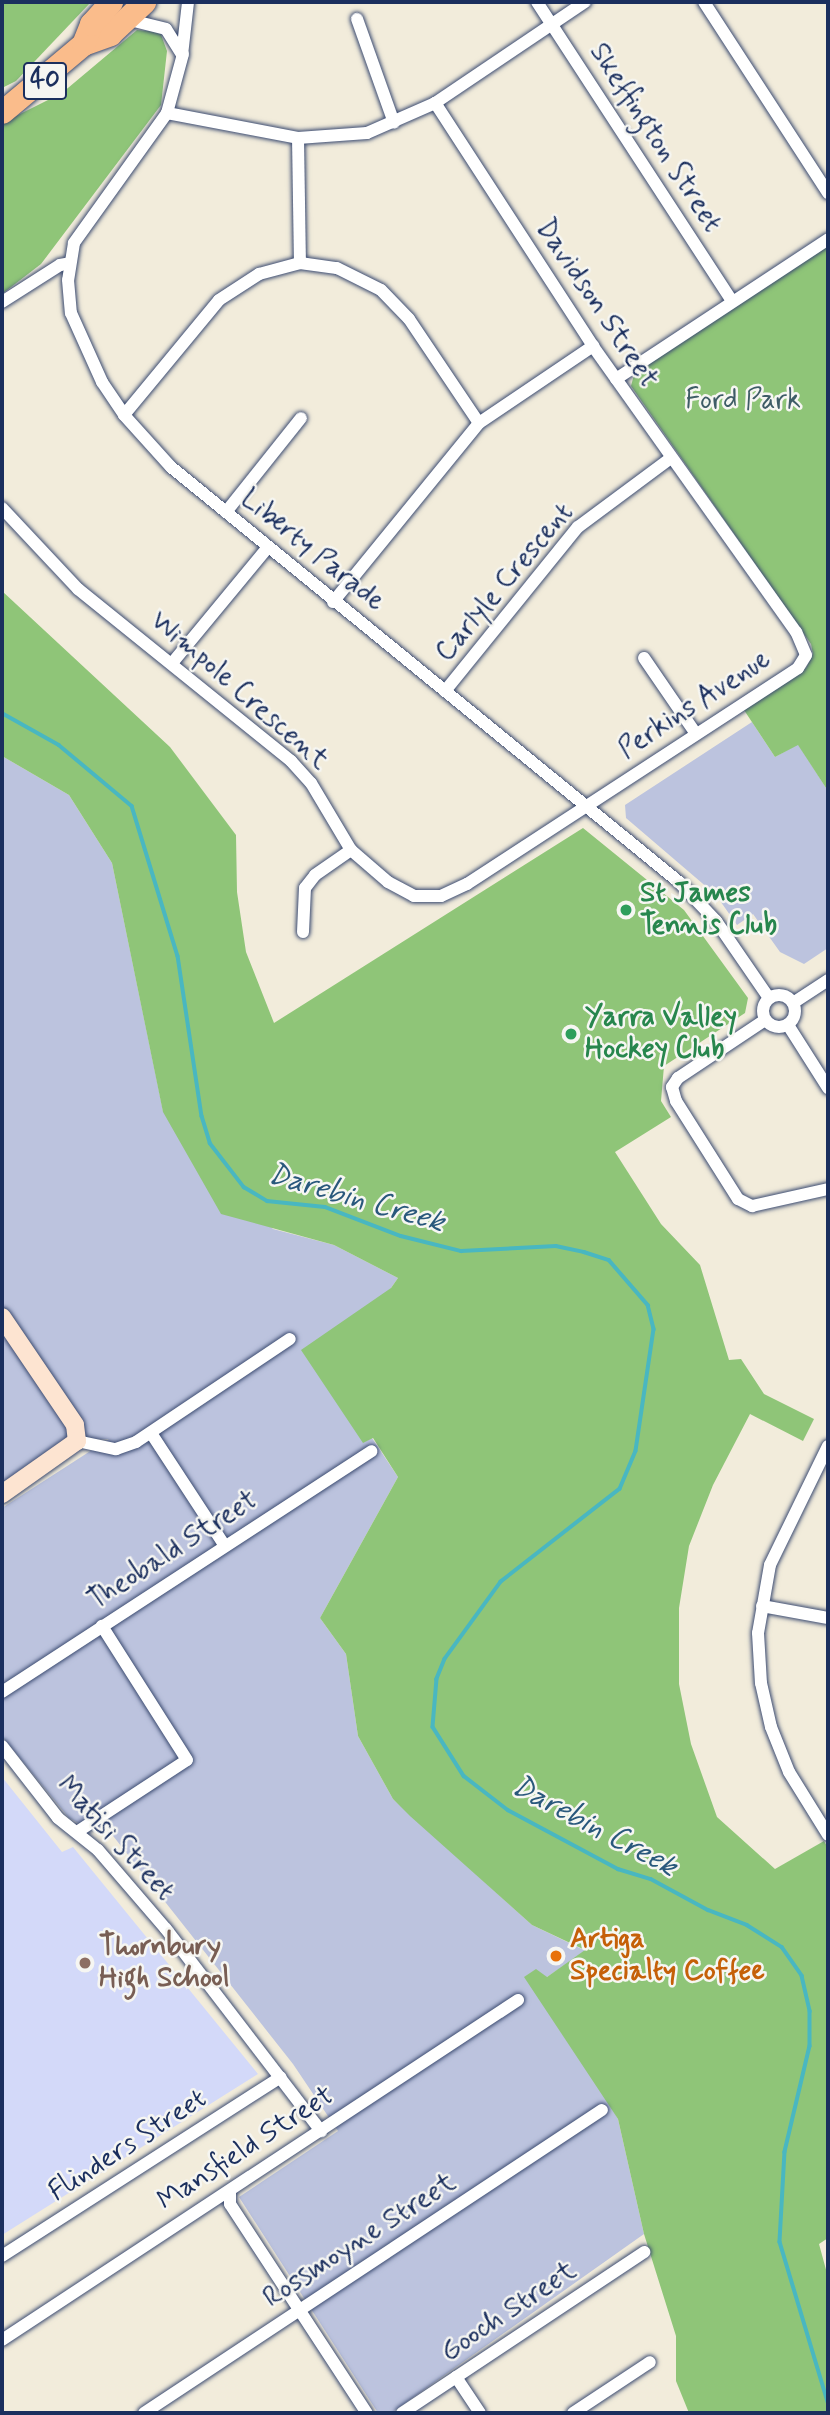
<!DOCTYPE html>
<style>
body{margin:0}
#map{position:relative;width:830px;height:2415px;overflow:hidden;background:#f2ecdb;font-family:Mynerve,sans-serif}
div>[style]{position:absolute}
.built>*{inset:0;background:#d3d9f9}
.industrial>*{inset:0;background:#bcc3de}
.green>*{inset:0;background:#8fc578}
.stream>*{height:3.5px;margin:-1.75px;padding:0 1.75px;transform-origin:1.75px;border-radius:1.75px;background:#49b7c1}
.roads{filter:drop-shadow(0 0 2px #3b4b71) drop-shadow(0 0 2px #3b4b71)}
.street>*{height:12px;margin:-6px;padding:0 6px;transform-origin:6px;border-radius:6px;background:#fff}
.street>.ring{margin:-6px;padding:0;box-sizing:content-box;background:none;border:12px solid #fff;border-radius:50%}
.secondary>*{height:18px;margin:-9px;padding:0 9px;transform-origin:9px;border-radius:9px;background:#fde4d1}
.highway>*{height:23px;margin:-11.5px;padding:0 11.5px;transform-origin:11.5px;border-radius:11.5px;background:#fabc8b}
.dots>*{width:19px;height:19px;translate:-50% -50%;box-sizing:border-box;border:4px solid #f6f6f2;border-radius:50%}
span{translate:-50% -50%;white-space:nowrap;text-align:center;line-height:1.15;-webkit-text-stroke:5px #f6f6f2;paint-order:stroke}
.shield-label span{padding:2px 5px;background:#f6f6f2;border:2px solid;border-radius:5px;-webkit-text-stroke-width:0}
.shield-label{font-size:26px;color:#1b2f5e;font-weight:700}
.street-label{font-size:28px;color:#1b2f5e}
.park-label{font-size:28px;color:#3e5c66}
.leisure-label{font-size:28px;color:#27864d;font-weight:700}
.left{translate:0 -50%;text-align:left}
.food-label{font-size:28px;color:#c56008;font-weight:700}
.education-label{font-size:28px;color:#785e54;font-weight:700}
.water-label{font-size:30px;color:#29587c;font-style:italic}
.frame{position:absolute;inset:0;border:4px solid #1b2f5e;pointer-events:none}
</style>
<div id="map">
<div class="built">
<i style="clip-path:polygon(2px 1777px,62px 1852px,73px 1847px,258px 2074px,2px 2235px)"></i>
</div>
<div class="industrial">
<i style="clip-path:polygon(752px 722px,775px 757px,798px 744px,828px 791px,828px 948px,804px 964px,780px 952px,753px 914px,737px 925px,716px 895px,626px 818px,625px 805px)"></i>
<i style="clip-path:polygon(2px 756px,69px 795px,112px 863px,163px 1111px,273px 1229px,334px 1245px,398px 1278px,391px 1288px,361px 1438px,364px 1442px,372px 1438px,398px 1477px,320px 1618px,346px 1654px,358px 1736px,393px 1799px,532px 1925px,586px 1951px,547px 1977px,618px 2119px,644px 2234px,391px 2413px,378px 2413px,239px 2197px,338px 2131px,293px 2064px,106px 1827px,96px 1832px,69px 1818px,2px 1736px,2px 1508px,109px 1439px,74px 1440px,2px 1486px)"></i>
</div>
<div class="green">
<i style="clip-path:polygon(2px 2px,91px 2px,16px 81px,2px 88px)"></i>
<i style="clip-path:polygon(137px 30px,160px 32px,167px 51px,161px 105px,41px 264px,2px 294px,2px 123px,62px 93px)"></i>
<i style="clip-path:polygon(828px 243px,828px 791px,798px 745px,775px 757px,744px 710px,806px 668px,813px 654px,811px 644px,631px 386px,635px 371px)"></i>
<i style="clip-path:polygon(2px 591px,170px 747px,236px 835px,237px 892px,246px 952px,274px 1023px,583px 828px,684px 910px,748px 998px,745px 1013px,664px 1066px,661px 1101px,671px 1117px,615px 1152px,661px 1224px,700px 1265px,729px 1360px,741px 1359px,764px 1394px,814px 1419px,803px 1441px,750px 1414px,713px 1485px,689px 1546px,679px 1608px,679px 1684px,691px 1744px,717px 1817px,775px 1869px,824px 1841px,828px 1848px,828px 2238px,819px 2244px,828px 2277px,828px 2413px,689px 2413px,676px 2381px,676px 2336px,644px 2234px,618px 2119px,524px 1977px,536px 1969px,547px 1977px,585px 1950px,532px 1925px,410px 1816px,393px 1799px,358px 1736px,346px 1654px,320px 1618px,398px 1477px,373px 1438px,363px 1443px,301px 1350px,391px 1288px,398px 1278px,334px 1245px,221px 1214px,163px 1112px,112px 863px,69px 795px,2px 756px)"></i>
</div>
<div class="stream">
<i style="left:2px;top:713px;width:65px;rotate:29.3deg"></i>
<i style="left:59px;top:745px;width:95px;rotate:39.9deg"></i>
<i style="left:132px;top:806px;width:157px;rotate:73deg"></i>
<i style="left:178px;top:956px;width:162px;rotate:81.5deg"></i>
<i style="left:202px;top:1116px;width:28px;rotate:73deg"></i>
<i style="left:210px;top:1143px;width:56px;rotate:52.3deg"></i>
<i style="left:244px;top:1187px;width:27px;rotate:31deg"></i>
<i style="left:267px;top:1201px;width:58px;rotate:5.9deg"></i>
<i style="left:325px;top:1207px;width:81px;rotate:20.9deg"></i>
<i style="left:401px;top:1236px;width:62px;rotate:14deg"></i>
<i style="left:461px;top:1251px;width:95px;rotate:-3deg"></i>
<i style="left:556px;top:1246px;width:29px;rotate:12deg"></i>
<i style="left:584px;top:1252px;width:26px;rotate:18deg"></i>
<i style="left:609px;top:1260px;width:60px;rotate:49.1deg"></i>
<i style="left:648px;top:1305px;width:25px;rotate:76deg"></i>
<i style="left:654px;top:1329px;width:123px;rotate:98.4deg"></i>
<i style="left:636px;top:1451px;width:41px;rotate:112.8deg"></i>
<i style="left:620px;top:1489px;width:151px;rotate:142deg"></i>
<i style="left:501px;top:1582px;width:95px;rotate:126deg"></i>
<i style="left:445px;top:1659px;width:22px;rotate:112deg"></i>
<i style="left:437px;top:1679px;width:48px;rotate:94.8deg"></i>
<i style="left:433px;top:1727px;width:58px;rotate:57.7deg"></i>
<i style="left:464px;top:1776px;width:56px;rotate:37.7deg"></i>
<i style="left:508px;top:1810px;width:125px;rotate:28.2deg"></i>
<i style="left:618px;top:1869px;width:34px;rotate:17deg"></i>
<i style="left:651px;top:1879px;width:65px;rotate:28.5deg"></i>
<i style="left:708px;top:1910px;width:42px;rotate:21deg"></i>
<i style="left:747px;top:1925px;width:41px;rotate:32.2deg"></i>
<i style="left:782px;top:1947px;width:35px;rotate:55deg"></i>
<i style="left:802px;top:1976px;width:36px;rotate:77deg"></i>
<i style="left:810px;top:2011px;width:35px;rotate:90deg"></i>
<i style="left:810px;top:2046px;width:109px;rotate:103.3deg"></i>
<i style="left:785px;top:2152px;width:90px;rotate:93.2deg"></i>
<i style="left:780px;top:2242px;width:167px;rotate:73.3deg"></i>
</div>
<div class="roads">
<div class="street">
<i style="left:537px;top:2px;width:357px;rotate:56.9deg"></i>
<i style="left:704px;top:2px;width:228px;rotate:57deg"></i>
<i style="left:126px;top:19px;width:41px;rotate:14deg"></i>
<i style="left:166px;top:29px;width:31px;rotate:58deg"></i>
<i style="left:357px;top:19px;width:110px;rotate:70.4deg"></i>
<i style="left:183px;top:54px;width:61px;rotate:105.2deg"></i>
<i style="left:167px;top:113px;width:160px;rotate:125.6deg"></i>
<i style="left:74px;top:243px;width:37px;rotate:99deg"></i>
<i style="left:68px;top:280px;width:33px;rotate:85deg"></i>
<i style="left:71px;top:313px;width:76px;rotate:65.8deg"></i>
<i style="left:102px;top:382px;width:40px;rotate:56deg"></i>
<i style="left:124px;top:415px;width:70px;rotate:47.9deg"></i>
<i style="left:171px;top:467px;width:656px;rotate:39.25deg"></i>
<i style="left:679px;top:882px;width:54px;rotate:46.5deg"></i>
<i style="left:716px;top:921px;width:93px;rotate:55.5deg"></i>
<i style="left:182px;top:55px;width:53px;rotate:-83.5deg"></i>
<i style="left:167px;top:113px;width:133px;rotate:10.8deg"></i>
<i style="left:298px;top:138px;width:69px;rotate:-4.1deg"></i>
<i style="left:367px;top:133px;width:74px;rotate:-23.8deg"></i>
<i style="left:435px;top:103px;width:181px;rotate:-34deg"></i>
<i style="left:298px;top:138px;width:125px;rotate:89.1deg"></i>
<i style="left:2px;top:302px;width:69px;rotate:-32.5deg"></i>
<i style="left:60px;top:265px;width:10px;rotate:-11deg"></i>
<i style="left:616px;top:379px;width:254px;rotate:-33.4deg"></i>
<i style="left:124px;top:415px;width:149px;rotate:-50.4deg"></i>
<i style="left:219px;top:300px;width:48px;rotate:-33deg"></i>
<i style="left:259px;top:274px;width:42px;rotate:-15deg"></i>
<i style="left:300px;top:263px;width:37px;rotate:8deg"></i>
<i style="left:337px;top:268px;width:49px;rotate:26.6deg"></i>
<i style="left:381px;top:290px;width:40px;rotate:46deg"></i>
<i style="left:409px;top:319px;width:125px;rotate:56.1deg"></i>
<i style="left:2px;top:508px;width:111px;rotate:46.8deg"></i>
<i style="left:78px;top:589px;width:274px;rotate:38.9deg"></i>
<i style="left:291px;top:761px;width:30px;rotate:48deg"></i>
<i style="left:311px;top:783px;width:78px;rotate:59.2deg"></i>
<i style="left:351px;top:850px;width:49px;rotate:40.9deg"></i>
<i style="left:388px;top:882px;width:30px;rotate:28deg"></i>
<i style="left:414px;top:896px;width:27px"></i>
<i style="left:441px;top:896px;width:29px;rotate:-25deg"></i>
<i style="left:467px;top:884px;width:395px;rotate:-33.1deg"></i>
<i style="left:798px;top:668px;width:15px;rotate:-58deg"></i>
<i style="left:806px;top:655px;width:25px;rotate:-113deg"></i>
<i style="left:796px;top:632px;width:351px;rotate:-125.4deg"></i>
<i style="left:593px;top:346px;width:290px;rotate:-123deg"></i>
<i style="left:226px;top:512px;width:120px;rotate:-51.4deg"></i>
<i style="left:333px;top:602px;width:231px;rotate:-50.8deg"></i>
<i style="left:479px;top:423px;width:138px;rotate:-34deg"></i>
<i style="left:644px;top:658px;width:92px;rotate:55.6deg"></i>
<i style="left:173px;top:662px;width:149px;rotate:-50.4deg"></i>
<i style="left:445px;top:691px;width:211px;rotate:-51deg"></i>
<i style="left:578px;top:527px;width:116px;rotate:-36.6deg"></i>
<i style="left:303px;top:932px;width:44px;rotate:-87.4deg"></i>
<i style="left:305px;top:888px;width:16px;rotate:-52deg"></i>
<i style="left:315px;top:875px;width:44px;rotate:-34.8deg"></i>
<i class="ring" style="left:763px;top:995px;width:20px;height:20px"></i>
<i style="left:793px;top:1003px;width:42px;rotate:-33.3deg"></i>
<i style="left:765px;top:1020px;width:105px;rotate:146.3deg"></i>
<i style="left:678px;top:1078px;width:11px;rotate:124deg"></i>
<i style="left:672px;top:1087px;width:15px;rotate:74deg"></i>
<i style="left:676px;top:1101px;width:116px;rotate:57.7deg"></i>
<i style="left:738px;top:1199px;width:16px;rotate:27deg"></i>
<i style="left:752px;top:1206px;width:78px;rotate:-12.6deg"></i>
<i style="left:788px;top:1025px;width:75px;rotate:57.6deg"></i>
<i style="left:151px;top:1433px;width:135px;rotate:56.8deg"></i>
<i style="left:77px;top:1441px;width:40px;rotate:12deg"></i>
<i style="left:116px;top:1449px;width:21px;rotate:-19deg"></i>
<i style="left:136px;top:1442px;width:185px;rotate:-33.8deg"></i>
<i style="left:828px;top:1446px;width:132px;rotate:116deg"></i>
<i style="left:770px;top:1565px;width:69px;rotate:100deg"></i>
<i style="left:758px;top:1633px;width:50px;rotate:86.6deg"></i>
<i style="left:761px;top:1683px;width:45px;rotate:77.2deg"></i>
<i style="left:771px;top:1727px;width:48px;rotate:68.2deg"></i>
<i style="left:789px;top:1772px;width:74px;rotate:58.2deg"></i>
<i style="left:762px;top:1606px;width:67px;rotate:10.3deg"></i>
<i style="left:2px;top:1692px;width:441px;rotate:-33.1deg"></i>
<i style="left:2px;top:1746px;width:91px;rotate:52.1deg"></i>
<i style="left:58px;top:1818px;width:51px;rotate:38.7deg"></i>
<i style="left:98px;top:1850px;width:104px;rotate:49.3deg"></i>
<i style="left:166px;top:1929px;width:255px;rotate:52.5deg"></i>
<i style="left:77px;top:1832px;width:131px;rotate:-33.2deg"></i>
<i style="left:187px;top:1760px;width:159px;rotate:-122.4deg"></i>
<i style="left:230px;top:2191px;width:13px;rotate:90deg"></i>
<i style="left:230px;top:2204px;width:250px;rotate:56.8deg"></i>
<i style="left:2px;top:2256px;width:331px;rotate:-32.7deg"></i>
<i style="left:2px;top:2340px;width:618px;rotate:-33.38deg"></i>
<i style="left:456px;top:2377px;width:43px;rotate:56.3deg"></i>
<i style="left:144px;top:2413px;width:549px;rotate:-33.49deg"></i>
<i style="left:402px;top:2413px;width:291px;rotate:-33.6deg"></i>
<i style="left:573px;top:2413px;width:92px;rotate:-33.5deg"></i>
</div>
<div class="secondary">
<i style="left:2px;top:1317px;width:130px;rotate:55.9deg"></i>
<i style="left:75px;top:1425px;width:16px;rotate:83deg"></i>
<i style="left:77px;top:1441px;width:92px;rotate:144.8deg"></i>
</div>
<div class="highway">
<i style="left:83px;top:44px;width:29px;rotate:-20deg"></i>
<i style="left:110px;top:34px;width:47px;rotate:-43.3deg"></i>
<i style="left:2px;top:112px;width:106px;rotate:-40deg"></i>
<i style="left:83px;top:44px;width:22px;rotate:-68deg"></i>
<i style="left:91px;top:24px;width:30px;rotate:-48deg"></i>
</div>
</div>
<div class="dots">
<i style="left:626px;top:910px;background:#2e9e5b"></i>
<i style="left:571px;top:1034px;background:#2e9e5b"></i>
<i style="left:556px;top:1956px;background:#e8710a"></i>
<i style="left:85px;top:1963px;background:#8d6e63"></i>
</div>
<div class="shield-label">
<span style="left:45px;top:81px">40</span>
</div>
<div class="street-label">
<span style="left:655px;top:138px;rotate:57deg">Skeffington Street</span>
<span style="left:596px;top:304px;rotate:56deg">Davidson Street</span>
<span style="left:312px;top:551px;rotate:39deg">Liberty Parade</span>
<span style="left:505px;top:583px;rotate:-50deg">Carlyle Crescent</span>
<span style="left:239px;top:691px;rotate:41deg">Wimpole Crescent</span>
<span style="left:695px;top:705px;rotate:-33deg">Perkins Avenue</span>
<span style="left:173px;top:1551px;rotate:-33deg">Theobald Street</span>
<span style="left:115px;top:1839px;rotate:47deg">Matisi Street</span>
<span style="left:128px;top:2146px;rotate:-33deg">Flinders Street</span>
<span style="left:246px;top:2149px;rotate:-33deg">Mansfield Street</span>
<span style="left:360px;top:2241px;rotate:-33deg">Rossmoyne Street</span>
<span style="left:509px;top:2312px;rotate:-34deg">Gooch Street</span>
</div>
<div class="park-label">
<span style="left:743px;top:401px">Ford Park</span>
</div>
<div class="leisure-label">
<span class="left" style="left:640px;top:910px">St James<br>Tennis Club</span>
<span class="left" style="left:585px;top:1034px">Yarra Valley<br>Hockey Club</span>
</div>
<div class="food-label">
<span class="left" style="left:570px;top:1956px">Artiga<br>Specialty Coffee</span>
</div>
<div class="education-label">
<span class="left" style="left:99px;top:1963px">Thornbury<br>High School</span>
</div>
<div class="water-label">
<span style="left:356px;top:1199px;rotate:16deg">Darebin Creek</span>
<span style="left:594px;top:1827px;rotate:28deg">Darebin Creek</span>
</div>
<div class="frame"></div>
</div>
